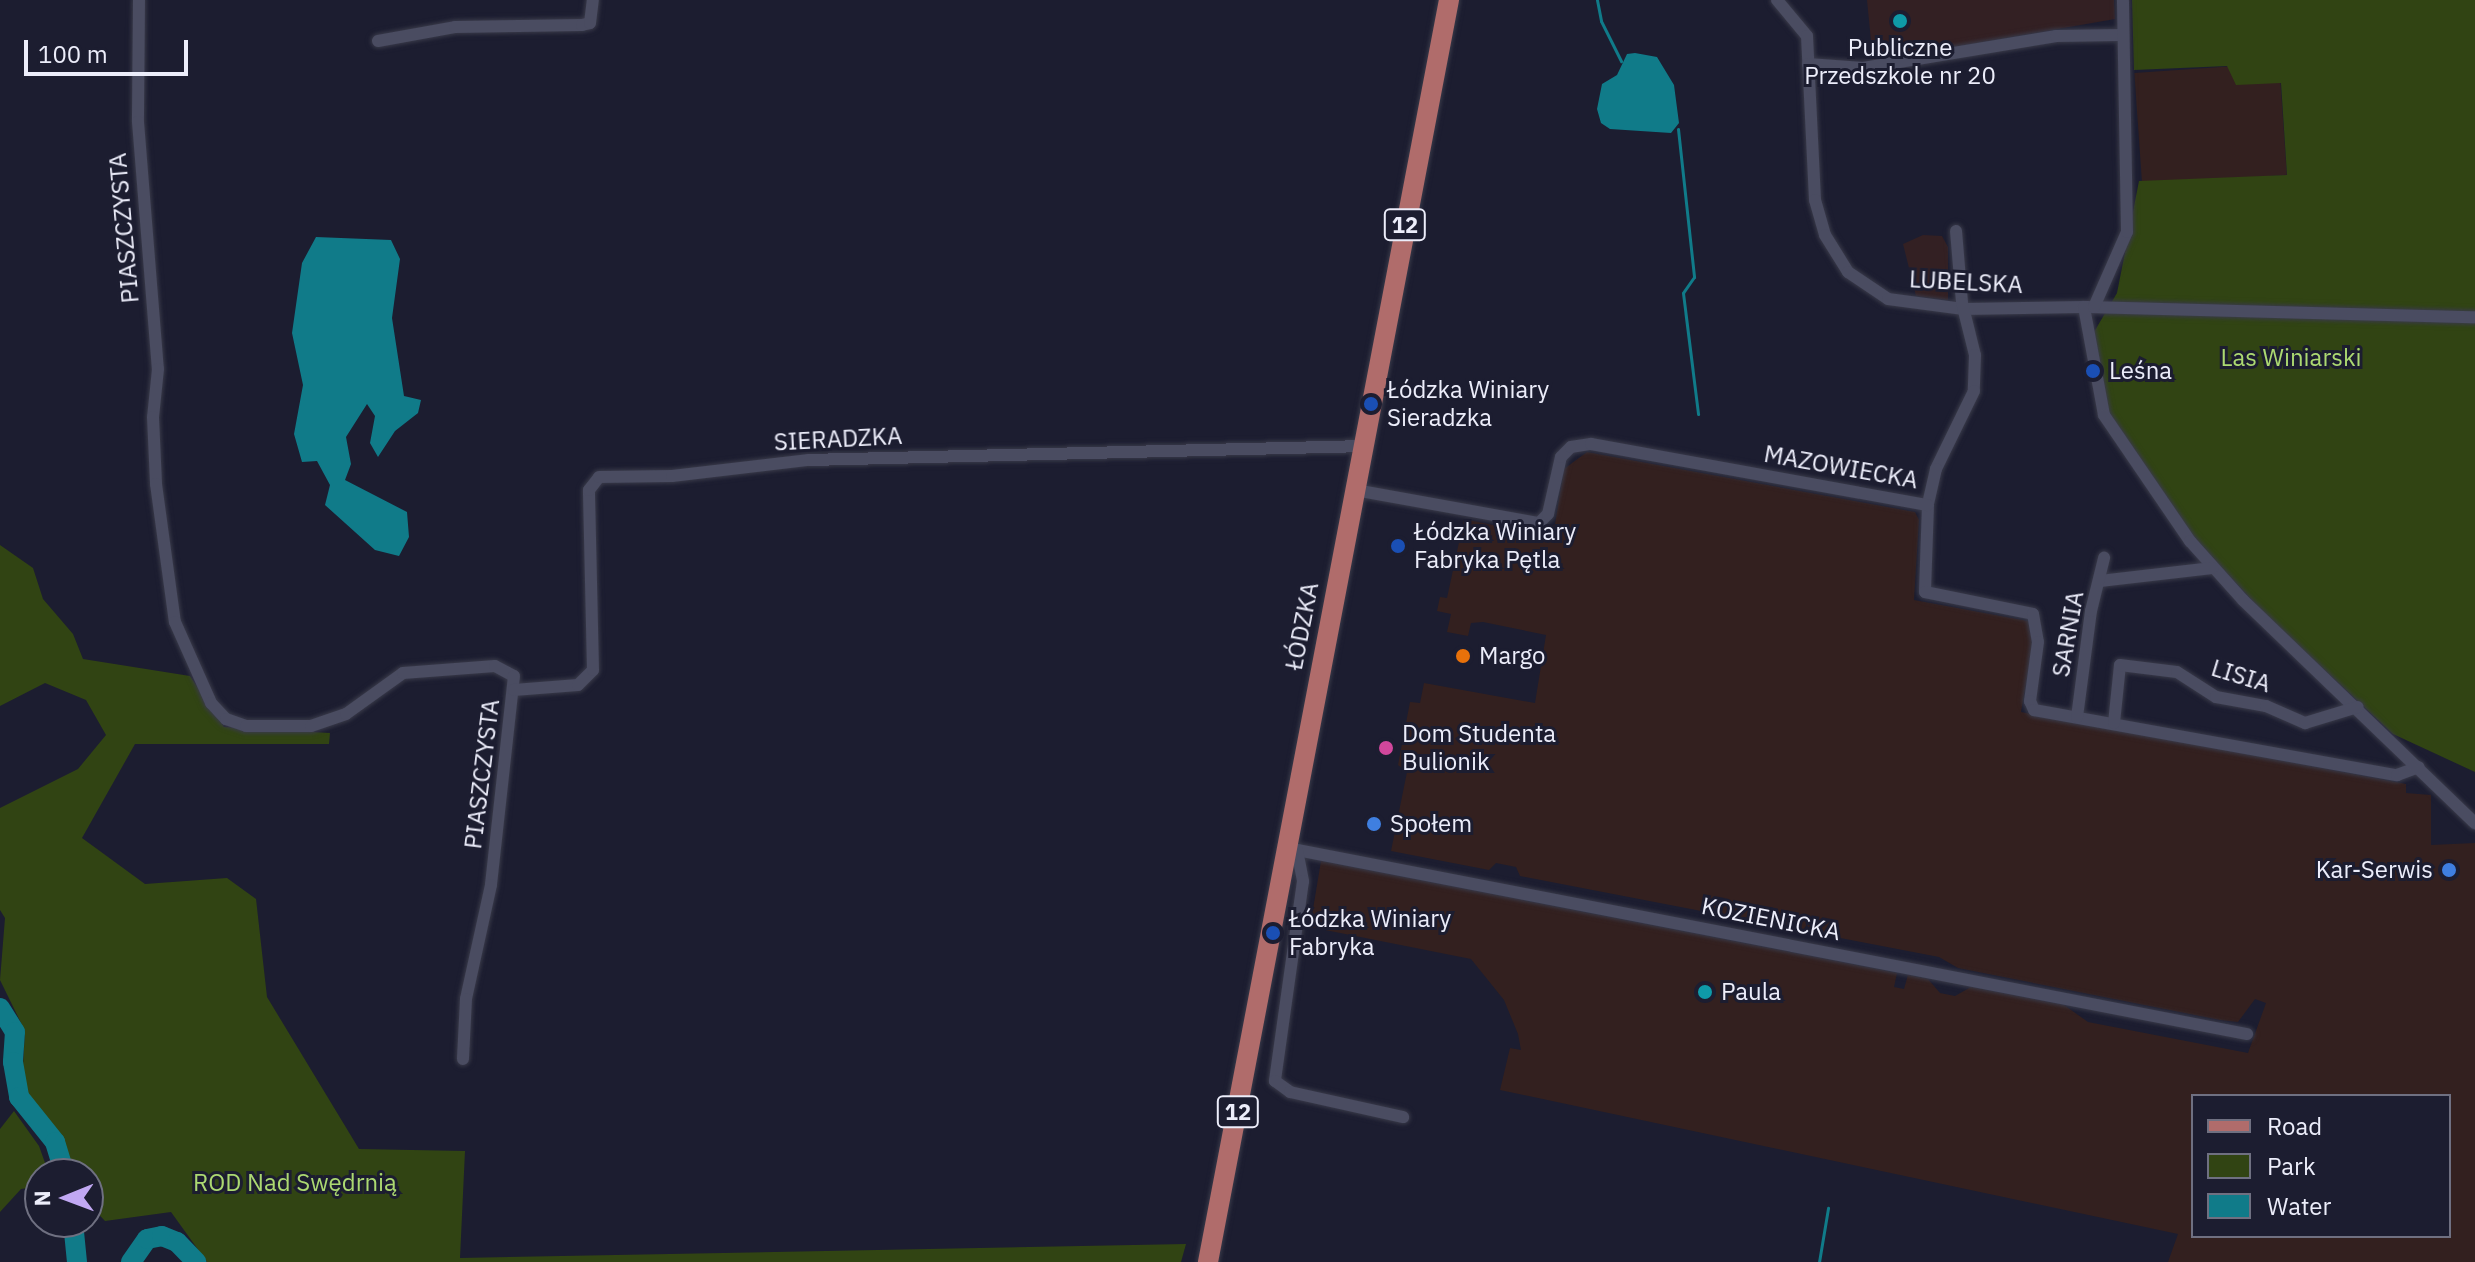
<!DOCTYPE html>
<meta charset="utf-8">
<style>
body{margin:0}
#map{position:relative;width:2475px;height:1262px;overflow:hidden;background:#1c1d30;font-family:"IBM Plex Sans",sans-serif}
div>[style]{position:absolute}
.industrial>*{inset:0;background:#33201f;transform-origin:0 0}
.education>*{inset:0;background:#332023}
.green>*{inset:0;background:#314413}
.water>*{inset:0;background:#107b89}
.stream>*{height:3px;margin:-1.5px;padding:0 1.5px;transform-origin:1.5px;border-radius:1.5px;background:#107b89}
.river>*{height:20px;margin:-10px;padding:0 10px;transform-origin:10px;border-radius:10px;background:#107b89}
.roads{filter:drop-shadow(0 0 2px #393a49) drop-shadow(0 0 2px #393a49)}
.street>*{height:12px;margin:-6px;padding:0 6px;transform-origin:6px;border-radius:6px;background:#4a4c61}
.primary>*{height:20px;margin:-10px;padding:0 10px;transform-origin:10px;border-radius:10px;background:#b06c6b}
.dots>*{width:22px;height:22px;translate:-50% -50%;box-sizing:border-box;border:4px solid #1c1d30;border-radius:50%}
span{translate:-50% -50%;white-space:nowrap;text-align:center;line-height:1.15;-webkit-text-stroke:6px #1c1d30;paint-order:stroke}
.shield-label span{padding:2px 6px;background:#1c1d30;border:2px solid;border-radius:6px;-webkit-text-stroke-width:0}
.shield-label{font-size:22px;color:#ecedfa;font-weight:700}
.poi-label{font-size:24px;color:#ecedfa}
.left{translate:0 -50%;text-align:left}
.right{translate:-100% -50%;text-align:right}
.street-label{font-size:24px;color:#ecedfa}
.park-label{font-size:24px;color:#acd971}
.legend{position:absolute;left:2191px;top:1094px;width:260px;height:144px;box-sizing:border-box;background:#1c1d30;border:2px solid #6f7081;margin:0;padding:10px 14px;list-style:none;font-size:24px;color:#ecedfa}
.legend li{display:flex;align-items:center;gap:16px;height:40px}
.legend b{width:40px;border:2px solid #6f7081}
.north{position:absolute;left:24px;top:1158px;width:80px;height:80px;box-sizing:border-box;background:#1c1d30;border:2px solid #6f7081;border-radius:50%;rotate:269deg;font-size:22px;font-weight:700;line-height:32px;text-align:center;color:#ecedfa}
.north::after{content:'';display:block;margin:auto;width:28px;height:36px;background:#c1a8f3;clip-path:polygon(50% 0,100% 100%,50% 72%,0 100%)}
.scale{position:absolute;left:24px;top:40px;width:164px;height:36px;box-sizing:border-box;border:4px solid #ecedfa;border-top:0;padding-left:10px;font-size:24px;line-height:28px;white-space:nowrap;color:#ecedfa;-webkit-text-stroke:6px #1c1d30;paint-order:stroke}
</style>
<div id="map">
<div class="industrial">
<i style="left:2279px;top:63px;width:112px;height:145px;rotate:86deg"></i>
<i style="clip-path:polygon(evenodd,1587px 452px,1915px 512px,1919px 520px,1914px 600px,2028px 621px,2033px 643px,2021px 712px,2406px 784px,2406px 793px,2431px 795px,2431px 845px,2475px 843px,2475px 1262px,2168px 1262px,2178px 1234px,1500px 1090px,1510px 1048px,1521px 1050px,1518px 1034px,1504px 1000px,1471px 959px,1310px 927px,1321px 861px,1897px 973px,1894px 987px,1904px 989px,1908px 975px,1928px 979px,1940px 993px,1955px 996px,1971px 987px,2064px 1005px,2088px 1022px,2248px 1053px,2266px 1003px,2255px 999px,2238px 1022px,2220px 1020px,1958px 968px,1939px 957px,1520px 876px,1516px 867px,1496px 863px,1489px 870px,1391px 851px,1407px 772px,1398px 765px,1410px 702px,1420px 703px,1424px 683px,1535px 703px,1546px 635px,1483px 622px,1471px 623px,1468px 636px,1447px 632px,1451px 614px,1437px 611px,1440px 597px,1447px 598px,1464px 519px,1540px 535px,1555px 524px,1564px 469px,1587px 452px,2193px 1096px,2449px 1096px,2449px 1236px,2193px 1236px,2193px 1096px)"></i>
</div>
<div class="education">
<i style="clip-path:polygon(1867px 0,2114px 0,2115px 19px,1873px 61px)"></i>
<i style="clip-path:polygon(1923px 235px,1942px 236px,1948px 247px,1948px 300px,1916px 296px,1903px 244px)"></i>
</div>
<div class="green">
<i style="clip-path:polygon(2132px 0,2475px 0,2475px 772px,2393px 734px,2264px 613px,2194px 538px,2109px 412px,2094px 332px,2117px 293px,2139px 181px,2287px 175px,2281px 83px,2236px 85px,2227px 66px,2134px 70px)"></i>
<i style="clip-path:polygon(0 545px,33px 568px,43px 599px,73px 634px,83px 659px,190px 676px,224px 727px,330px 733px,329px 744px,135px 744px,82px 838px,145px 884px,227px 878px,256px 899px,267px 997px,359px 1149px,465px 1151px,460px 1258px,1186px 1244px,1181px 1262px,207px 1262px,171px 1212px,105px 1221px,88px 1203px,88px 1174px,69px 1174px,60px 1140px,22px 1084px,25px 1031px,0 980px,5px 918px,0 910px,0 808px,78px 769px,106px 735px,86px 700px,45px 683px,0 706px)"></i>
<i style="clip-path:polygon(14px 1111px,39px 1146px,49px 1174px,40px 1174px,40px 1186px,21px 1189px,0 1212px,0 1129px)"></i>
</div>
<div class="water">
<i style="clip-path:polygon(1635px 53px,1657px 57px,1674px 85px,1679px 123px,1671px 133px,1610px 129px,1601px 123px,1597px 109px,1602px 84px,1617px 75px,1627px 54px)"></i>
<i style="clip-path:polygon(316px 237px,391px 240px,400px 259px,392px 318px,404px 396px,421px 400px,418px 413px,395px 431px,378px 457px,370px 443px,375px 416px,367px 404px,346px 437px,351px 464px,345px 480px,407px 512px,409px 537px,399px 556px,375px 550px,325px 505px,330px 485px,317px 461px,302px 462px,294px 434px,303px 385px,292px 333px,302px 263px)"></i>
</div>
<div class="stream">
<i style="left:1597px;top:0;width:21px;rotate:79deg"></i>
<i style="left:1601px;top:21px;width:45px;rotate:63.4deg"></i>
<i style="left:1678px;top:129px;width:149px;rotate:83.8deg"></i>
<i style="left:1694px;top:277px;width:19px;rotate:125deg"></i>
<i style="left:1683px;top:293px;width:122px;rotate:82.9deg"></i>
<i style="left:1819px;top:1262px;width:55px;rotate:-80.5deg"></i>
</div>
<div class="river">
<i style="left:0;top:1008px;width:28px;rotate:58deg"></i>
<i style="left:15px;top:1032px;width:30px;rotate:94deg"></i>
<i style="left:13px;top:1062px;width:36px;rotate:80deg"></i>
<i style="left:19px;top:1097px;width:58px;rotate:51.3deg"></i>
<i style="left:55px;top:1142px;width:34px;rotate:73deg"></i>
<i style="left:73px;top:1222px;width:40px;rotate:84.3deg"></i>
<i style="left:131px;top:1262px;width:28px;rotate:-55deg"></i>
<i style="left:147px;top:1239px;width:15px;rotate:-11deg"></i>
<i style="left:162px;top:1236px;width:16px;rotate:22deg"></i>
<i style="left:177px;top:1242px;width:28px;rotate:46deg"></i>
</div>
<div class="roads">
<div class="street">
<i style="left:139px;top:0;width:122px;rotate:90.5deg"></i>
<i style="left:138px;top:122px;width:248px;rotate:85.4deg"></i>
<i style="left:158px;top:369px;width:48px;rotate:95.9deg"></i>
<i style="left:153px;top:417px;width:67px;rotate:87.4deg"></i>
<i style="left:156px;top:484px;width:139px;rotate:82.2deg"></i>
<i style="left:175px;top:622px;width:89px;rotate:66deg"></i>
<i style="left:211px;top:703px;width:22px;rotate:47deg"></i>
<i style="left:226px;top:719px;width:21px;rotate:19deg"></i>
<i style="left:246px;top:726px;width:65px"></i>
<i style="left:311px;top:726px;width:37px;rotate:-19deg"></i>
<i style="left:346px;top:714px;width:70px;rotate:-35.7deg"></i>
<i style="left:403px;top:673px;width:92px;rotate:-4.4deg"></i>
<i style="left:495px;top:666px;width:21px;rotate:28deg"></i>
<i style="left:514px;top:676px;width:210px;rotate:96.3deg"></i>
<i style="left:491px;top:885px;width:117px;rotate:102.4deg"></i>
<i style="left:466px;top:999px;width:60px;rotate:92.9deg"></i>
<i style="left:1777px;top:0;width:47px;rotate:50.2deg"></i>
<i style="left:1807px;top:36px;width:164px;rotate:87.2deg"></i>
<i style="left:1815px;top:200px;width:36px;rotate:74deg"></i>
<i style="left:1825px;top:235px;width:44px;rotate:58.1deg"></i>
<i style="left:1848px;top:272px;width:48px;rotate:34deg"></i>
<i style="left:1888px;top:299px;width:76px;rotate:7.6deg"></i>
<i style="left:1963px;top:309px;width:121px;rotate:-0.9deg"></i>
<i style="left:2084px;top:307px;width:391px;rotate:1.5deg"></i>
<i style="left:378px;top:41px;width:78px;rotate:-10.3deg"></i>
<i style="left:455px;top:27px;width:127px;rotate:-0.9deg"></i>
<i style="left:582px;top:25px;width:8px;rotate:-14deg"></i>
<i style="left:590px;top:23px;width:23px;rotate:-83deg"></i>
<i style="left:1808px;top:64px;width:55px;rotate:4.2deg"></i>
<i style="left:1863px;top:68px;width:196px;rotate:-9.4deg"></i>
<i style="left:2056px;top:36px;width:65px;rotate:-0.9deg"></i>
<i style="left:1956px;top:231px;width:72px;rotate:85.2deg"></i>
<i style="left:1962px;top:303px;width:54px;rotate:76deg"></i>
<i style="left:1975px;top:355px;width:36px;rotate:92deg"></i>
<i style="left:1974px;top:391px;width:87px;rotate:116deg"></i>
<i style="left:1936px;top:469px;width:37px;rotate:103deg"></i>
<i style="left:1928px;top:505px;width:87px;rotate:92deg"></i>
<i style="left:1925px;top:592px;width:110px;rotate:11.5deg"></i>
<i style="left:2033px;top:614px;width:28px;rotate:80deg"></i>
<i style="left:2038px;top:642px;width:60px;rotate:97.7deg"></i>
<i style="left:2030px;top:701px;width:10px;rotate:66deg"></i>
<i style="left:2034px;top:710px;width:369px;rotate:10.2deg"></i>
<i style="left:2397px;top:775px;width:23px;rotate:-20deg"></i>
<i style="left:2084px;top:307px;width:110px;rotate:79.5deg"></i>
<i style="left:2104px;top:415px;width:153px;rotate:55.7deg"></i>
<i style="left:2190px;top:541px;width:79px;rotate:48.1deg"></i>
<i style="left:2243px;top:600px;width:322px;rotate:43.9deg"></i>
<i style="left:2094px;top:307px;width:82px;rotate:-66.3deg"></i>
<i style="left:2127px;top:232px;width:232px;rotate:-91deg"></i>
<i style="left:1355px;top:490px;width:187px;rotate:10.2deg"></i>
<i style="left:1539px;top:523px;width:13px;rotate:-45deg"></i>
<i style="left:1548px;top:514px;width:58px;rotate:-77.2deg"></i>
<i style="left:1561px;top:457px;width:14px;rotate:-45deg"></i>
<i style="left:1571px;top:447px;width:20px;rotate:-9deg"></i>
<i style="left:1591px;top:444px;width:342px;rotate:10.3deg"></i>
<i style="left:2100px;top:581px;width:113px;rotate:-6.6deg"></i>
<i style="left:514px;top:690px;width:64px;rotate:-4.5deg"></i>
<i style="left:578px;top:685px;width:21px;rotate:-45deg"></i>
<i style="left:593px;top:670px;width:180px;rotate:-91.3deg"></i>
<i style="left:589px;top:490px;width:16px;rotate:-52deg"></i>
<i style="left:599px;top:477px;width:73px;rotate:-0.8deg"></i>
<i style="left:672px;top:476px;width:138px;rotate:-6.7deg"></i>
<i style="left:809px;top:460px;width:555px;rotate:-1.44deg"></i>
<i style="left:2077px;top:717px;width:107px;rotate:-82.5deg"></i>
<i style="left:2091px;top:611px;width:55px;rotate:-76.2deg"></i>
<i style="left:2114px;top:723px;width:58px;rotate:-84.1deg"></i>
<i style="left:2120px;top:665px;width:57px;rotate:7deg"></i>
<i style="left:2177px;top:672px;width:46px;rotate:32.7deg"></i>
<i style="left:2216px;top:697px;width:51px;rotate:10.2deg"></i>
<i style="left:2266px;top:706px;width:43px;rotate:23.6deg"></i>
<i style="left:2305px;top:723px;width:55px;rotate:-16.8deg"></i>
<i style="left:1287px;top:848px;width:978px;rotate:10.97deg"></i>
<i style="left:1297px;top:850px;width:32px;rotate:79deg"></i>
<i style="left:1303px;top:881px;width:202px;rotate:98deg"></i>
<i style="left:1275px;top:1081px;width:19px;rotate:36deg"></i>
<i style="left:1290px;top:1092px;width:116px;rotate:12.5deg"></i>
</div>
<div class="primary">
<i style="left:1208px;top:1262px;width:1285px;rotate:-79.19deg"></i>
</div>
</div>
<div class="dots">
<i style="left:1900px;top:21px;background:#0f9aa8"></i>
<i style="left:2093px;top:371px;background:#1a4fb4"></i>
<i style="left:1371px;top:404px;background:#1a4fb4"></i>
<i style="left:1398px;top:546px;background:#1a4fb4"></i>
<i style="left:1463px;top:656px;background:#e8710a"></i>
<i style="left:1386px;top:748px;background:#d1479c"></i>
<i style="left:1374px;top:824px;background:#3f7fe0"></i>
<i style="left:2449px;top:870px;background:#3f7fe0"></i>
<i style="left:1273px;top:933px;background:#1a4fb4"></i>
<i style="left:1705px;top:992px;background:#0f9aa8"></i>
</div>
<div class="shield-label">
<span style="left:1405px;top:225px">12</span>
<span style="left:1238px;top:1112px">12</span>
</div>
<div class="poi-label">
<span style="left:1900px;top:62px">Publiczne<br>Przedszkole nr 20</span>
<span class="left" style="left:2109px;top:371px">Leśna</span>
<span class="left" style="left:1387px;top:404px">Łódzka Winiary<br>Sieradzka</span>
<span class="left" style="left:1414px;top:546px">Łódzka Winiary<br>Fabryka Pętla</span>
<span class="left" style="left:1479px;top:656px">Margo</span>
<span class="left" style="left:1402px;top:748px">Dom Studenta<br>Bulionik</span>
<span class="left" style="left:1390px;top:824px">Społem</span>
<span class="right" style="left:2433px;top:870px">Kar-Serwis</span>
<span class="left" style="left:1289px;top:933px">Łódzka Winiary<br>Fabryka</span>
<span class="left" style="left:1721px;top:992px">Paula</span>
</div>
<div class="street-label">
<span style="left:124px;top:228px;rotate:-95deg">PIASZCZYSTA</span>
<span style="left:1966px;top:282px;rotate:3deg">LUBELSKA</span>
<span style="left:838px;top:439px;rotate:-3deg">SIERADZKA</span>
<span style="left:1841px;top:467px;rotate:10deg">MAZOWIECKA</span>
<span style="left:1302px;top:626px;rotate:-79deg">ŁÓDZKA</span>
<span style="left:2068px;top:634px;rotate:-80deg">SARNIA</span>
<span style="left:2241px;top:676px;rotate:17deg">LISIA</span>
<span style="left:482px;top:774px;rotate:-83deg">PIASZCZYSTA</span>
<span style="left:1771px;top:919px;rotate:11deg">KOZIENICKA</span>
</div>
<div class="park-label">
<span style="left:2291px;top:358px">Las Winiarski</span>
<span style="left:295px;top:1183px">ROD Nad Swędrnią</span>
</div>
<ul class="legend">
<li><b style="height:10px;background:#b06c6b"></b>Road</li>
<li><b style="height:22px;background:#314413"></b>Park</li>
<li><b style="height:22px;background:#107b89"></b>Water</li>
</ul>
<div class="north">N</div>
<div class="scale">100 m</div>
</div>
